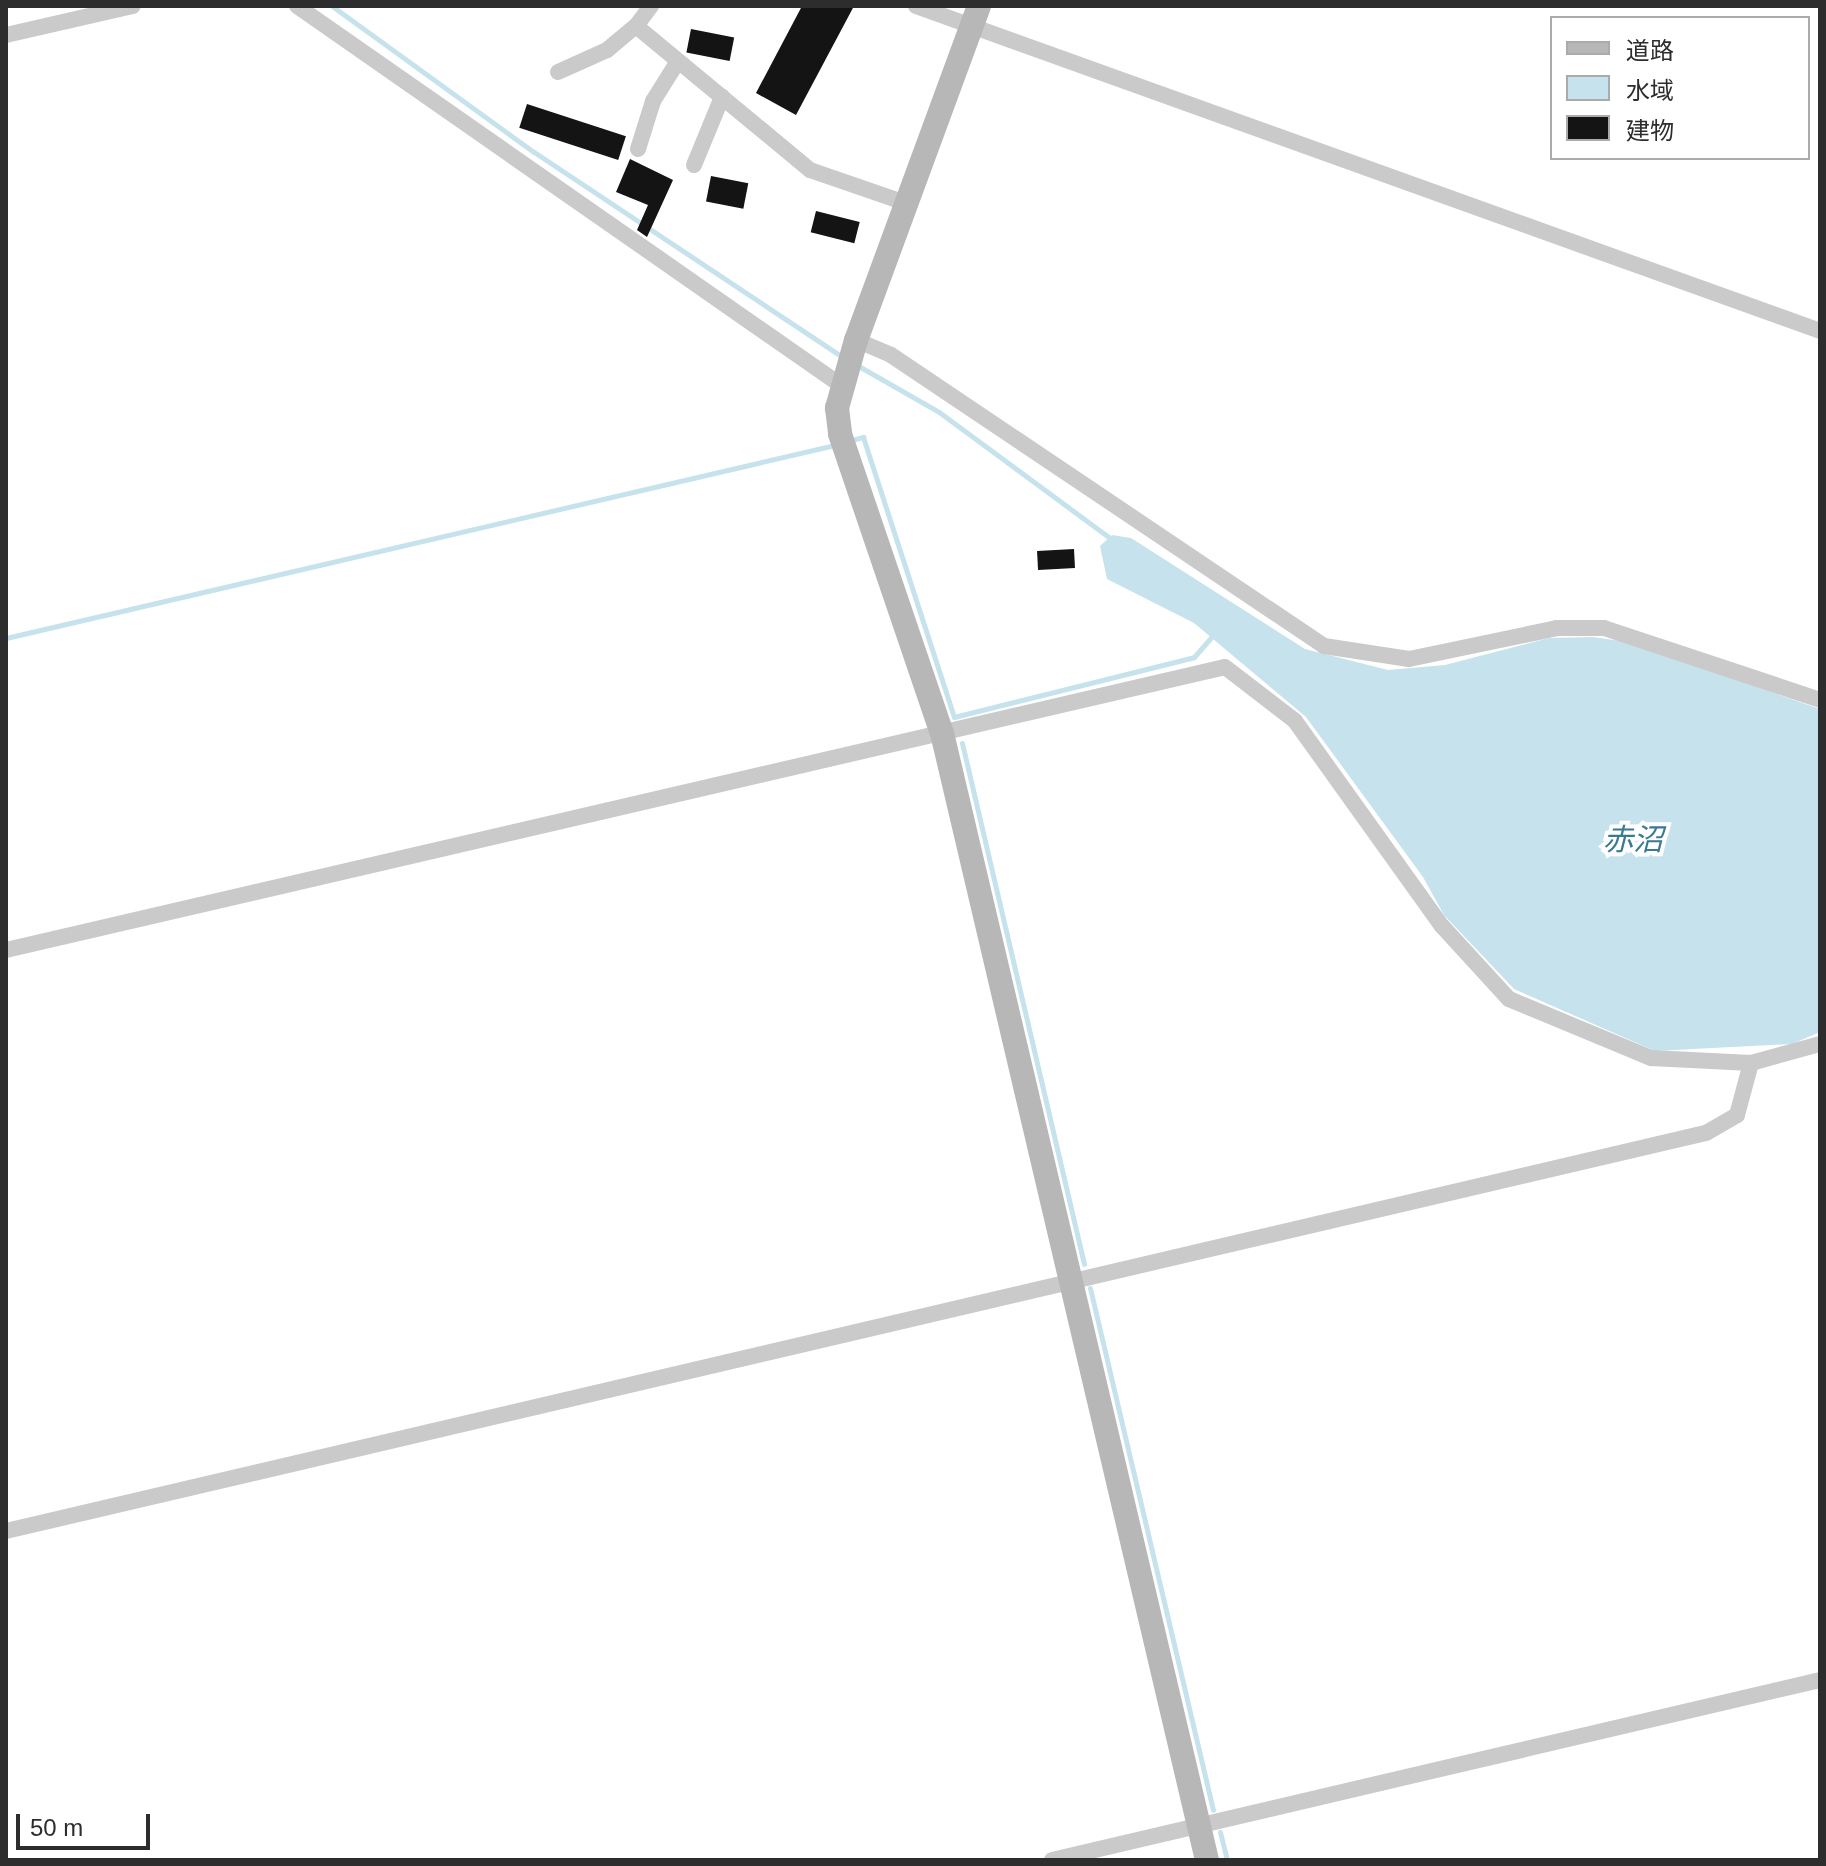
<!DOCTYPE html>
<meta charset="utf-8">
<style>
body{margin:0}
#map{position:relative;width:1826px;height:1866px;overflow:hidden;background:#fff;font-family:Arial,"Noto Sans JP",sans-serif}
div>[style]{position:absolute}
.water>*{inset:0;background:#c6e2ec}
.stream>*{height:5px;margin:-2.5px;padding:0 2.5px;transform-origin:2.5px;border-radius:2.5px;background:#c6e2ec}
.building>*{inset:0;background:#141414;transform-origin:0 0}
.street>*{height:16px;margin:-8px;padding:0 8px;transform-origin:8px;border-radius:8px;background:#cacaca}
.secondary>*{height:24px;margin:-12px;padding:0 12px;transform-origin:12px;border-radius:12px;background:#b7b7b7}
span{translate:-50% -50%;white-space:nowrap;text-align:center;line-height:1.15;-webkit-text-stroke:8px #fff;paint-order:stroke}
.water-label{font-size:30px;color:#3a7a91;font-style:italic}
.frame{position:absolute;inset:0;border:8px solid #2d2d2d;pointer-events:none}
.legend{position:absolute;left:1550px;top:16px;width:260px;height:144px;box-sizing:border-box;background:#fff;border:2px solid #ababab;margin:0;padding:10px 14px;list-style:none;font-size:24px;color:#2d2d2d}
.legend li{display:flex;align-items:center;gap:16px;height:40px}
.legend b{width:40px;border:2px solid #ababab}
.scale{position:absolute;left:16px;top:1814px;width:134px;height:36px;box-sizing:border-box;border:4px solid #2d2d2d;border-top:0;padding-left:10px;font-size:24px;line-height:28px;white-space:nowrap;color:#2d2d2d;-webkit-text-stroke:6px #fff;paint-order:stroke}
</style>
<div id="map">
<div class="water">
<i style="clip-path:polygon(1112px 535px,1131px 538px,1305px 649px,1388px 670px,1445px 665px,1549px 638px,1593px 637px,1627px 642px,1820px 709px,1820px 1032px,1792px 1044px,1655px 1051px,1514px 989px,1444px 915px,1423px 877px,1306px 717px,1194px 623px,1107px 579px,1100px 546px)"></i>
</div>
<div class="stream">
<i style="left:332px;top:6px;width:249px;rotate:35.9deg"></i>
<i style="left:534px;top:152px;width:371px;rotate:33.6deg"></i>
<i style="left:855px;top:364px;width:97px;rotate:29.7deg"></i>
<i style="left:939px;top:412px;width:217px;rotate:36.4deg"></i>
<i style="left:848px;top:441px;width:16px;rotate:-15deg"></i>
<i style="left:863px;top:437px;width:294px;rotate:72deg"></i>
<i style="left:954px;top:717px;width:247px;rotate:-14deg"></i>
<i style="left:1194px;top:657px;width:32px;rotate:-49deg"></i>
<i style="left:6px;top:638px;width:851px;rotate:-13.11deg"></i>
<i style="left:962px;top:743px;width:535px;rotate:76.82deg"></i>
<i style="left:1090px;top:1288px;width:536px;rotate:76.74deg"></i>
<i style="left:1220px;top:1832px;width:29px;rotate:76deg"></i>
</div>
<div class="building">
<i style="clip-path:polygon(802px 6px,854px 6px,796px 115px,756px 93px)"></i>
<i style="left:691px;top:29px;width:44px;height:24px;rotate:11deg"></i>
<i style="left:527px;top:104px;width:104px;height:25px;rotate:18deg"></i>
<i style="clip-path:polygon(630px 159px,673px 180px,647px 237px,637px 230px,648px 205px,616px 192px)"></i>
<i style="left:711px;top:176px;width:38px;height:26px;rotate:11deg"></i>
<i style="left:816px;top:211px;width:45px;height:22px;rotate:14deg"></i>
<i style="left:1074px;top:549px;width:19px;height:37px;rotate:87deg"></i>
</div>
<div class="street">
<i style="left:297px;top:6px;width:664px;rotate:34.89deg"></i>
<i style="left:916px;top:6px;width:961px;rotate:19.77deg"></i>
<i style="left:636px;top:26px;width:25px;rotate:-53deg"></i>
<i style="left:6px;top:35px;width:130px;rotate:-12.9deg"></i>
<i style="left:558px;top:72px;width:54px;rotate:-24.2deg"></i>
<i style="left:607px;top:50px;width:38px;rotate:-40deg"></i>
<i style="left:636px;top:26px;width:226px;rotate:39.6deg"></i>
<i style="left:810px;top:170px;width:102px;rotate:19deg"></i>
<i style="left:638px;top:149px;width:50px;rotate:-72.6deg"></i>
<i style="left:653px;top:101px;width:47px;rotate:-58deg"></i>
<i style="left:694px;top:165px;width:74px;rotate:-67.6deg"></i>
<i style="left:856px;top:340px;width:38px;rotate:23deg"></i>
<i style="left:891px;top:355px;width:522px;rotate:33.9deg"></i>
<i style="left:1324px;top:646px;width:86px;rotate:8.7deg"></i>
<i style="left:1409px;top:659px;width:151px;rotate:-11.8deg"></i>
<i style="left:1557px;top:628px;width:47px"></i>
<i style="left:1604px;top:628px;width:228px;rotate:18.4deg"></i>
<i style="left:6px;top:950px;width:1251px;rotate:-13.07deg"></i>
<i style="left:1225px;top:667px;width:88px;rotate:37.6deg"></i>
<i style="left:1295px;top:721px;width:252px;rotate:54.4deg"></i>
<i style="left:1442px;top:926px;width:99px;rotate:47.5deg"></i>
<i style="left:1509px;top:999px;width:154px;rotate:22.6deg"></i>
<i style="left:1651px;top:1058px;width:100px;rotate:2.9deg"></i>
<i style="left:1751px;top:1063px;width:72px;rotate:-15.4deg"></i>
<i style="left:6px;top:1531px;width:1746px;rotate:-13.18deg"></i>
<i style="left:1706px;top:1133px;width:36px;rotate:-30deg"></i>
<i style="left:1737px;top:1115px;width:54px;rotate:-74.9deg"></i>
<i style="left:1052px;top:1860px;width:789px;rotate:-13.19deg"></i>
</div>
<div class="secondary">
<i style="left:979px;top:6px;width:356px;rotate:110.2deg"></i>
<i style="left:856px;top:340px;width:71px;rotate:105.6deg"></i>
<i style="left:837px;top:408px;width:26px;rotate:83deg"></i>
<i style="left:840px;top:434px;width:316px;rotate:71.2deg"></i>
<i style="left:942px;top:733px;width:1158px;rotate:76.77deg"></i>
</div>
<div class="water-label">
<span style="left:1633px;top:840px">赤沼</span>
</div>
<div class="frame"></div>
<ul class="legend">
<li><b style="height:10px;background:#b7b7b7"></b>道路</li>
<li><b style="height:22px;background:#c6e2ec"></b>水域</li>
<li><b style="height:22px;background:#141414"></b>建物</li>
</ul>
<div class="scale">50 m</div>
</div>
